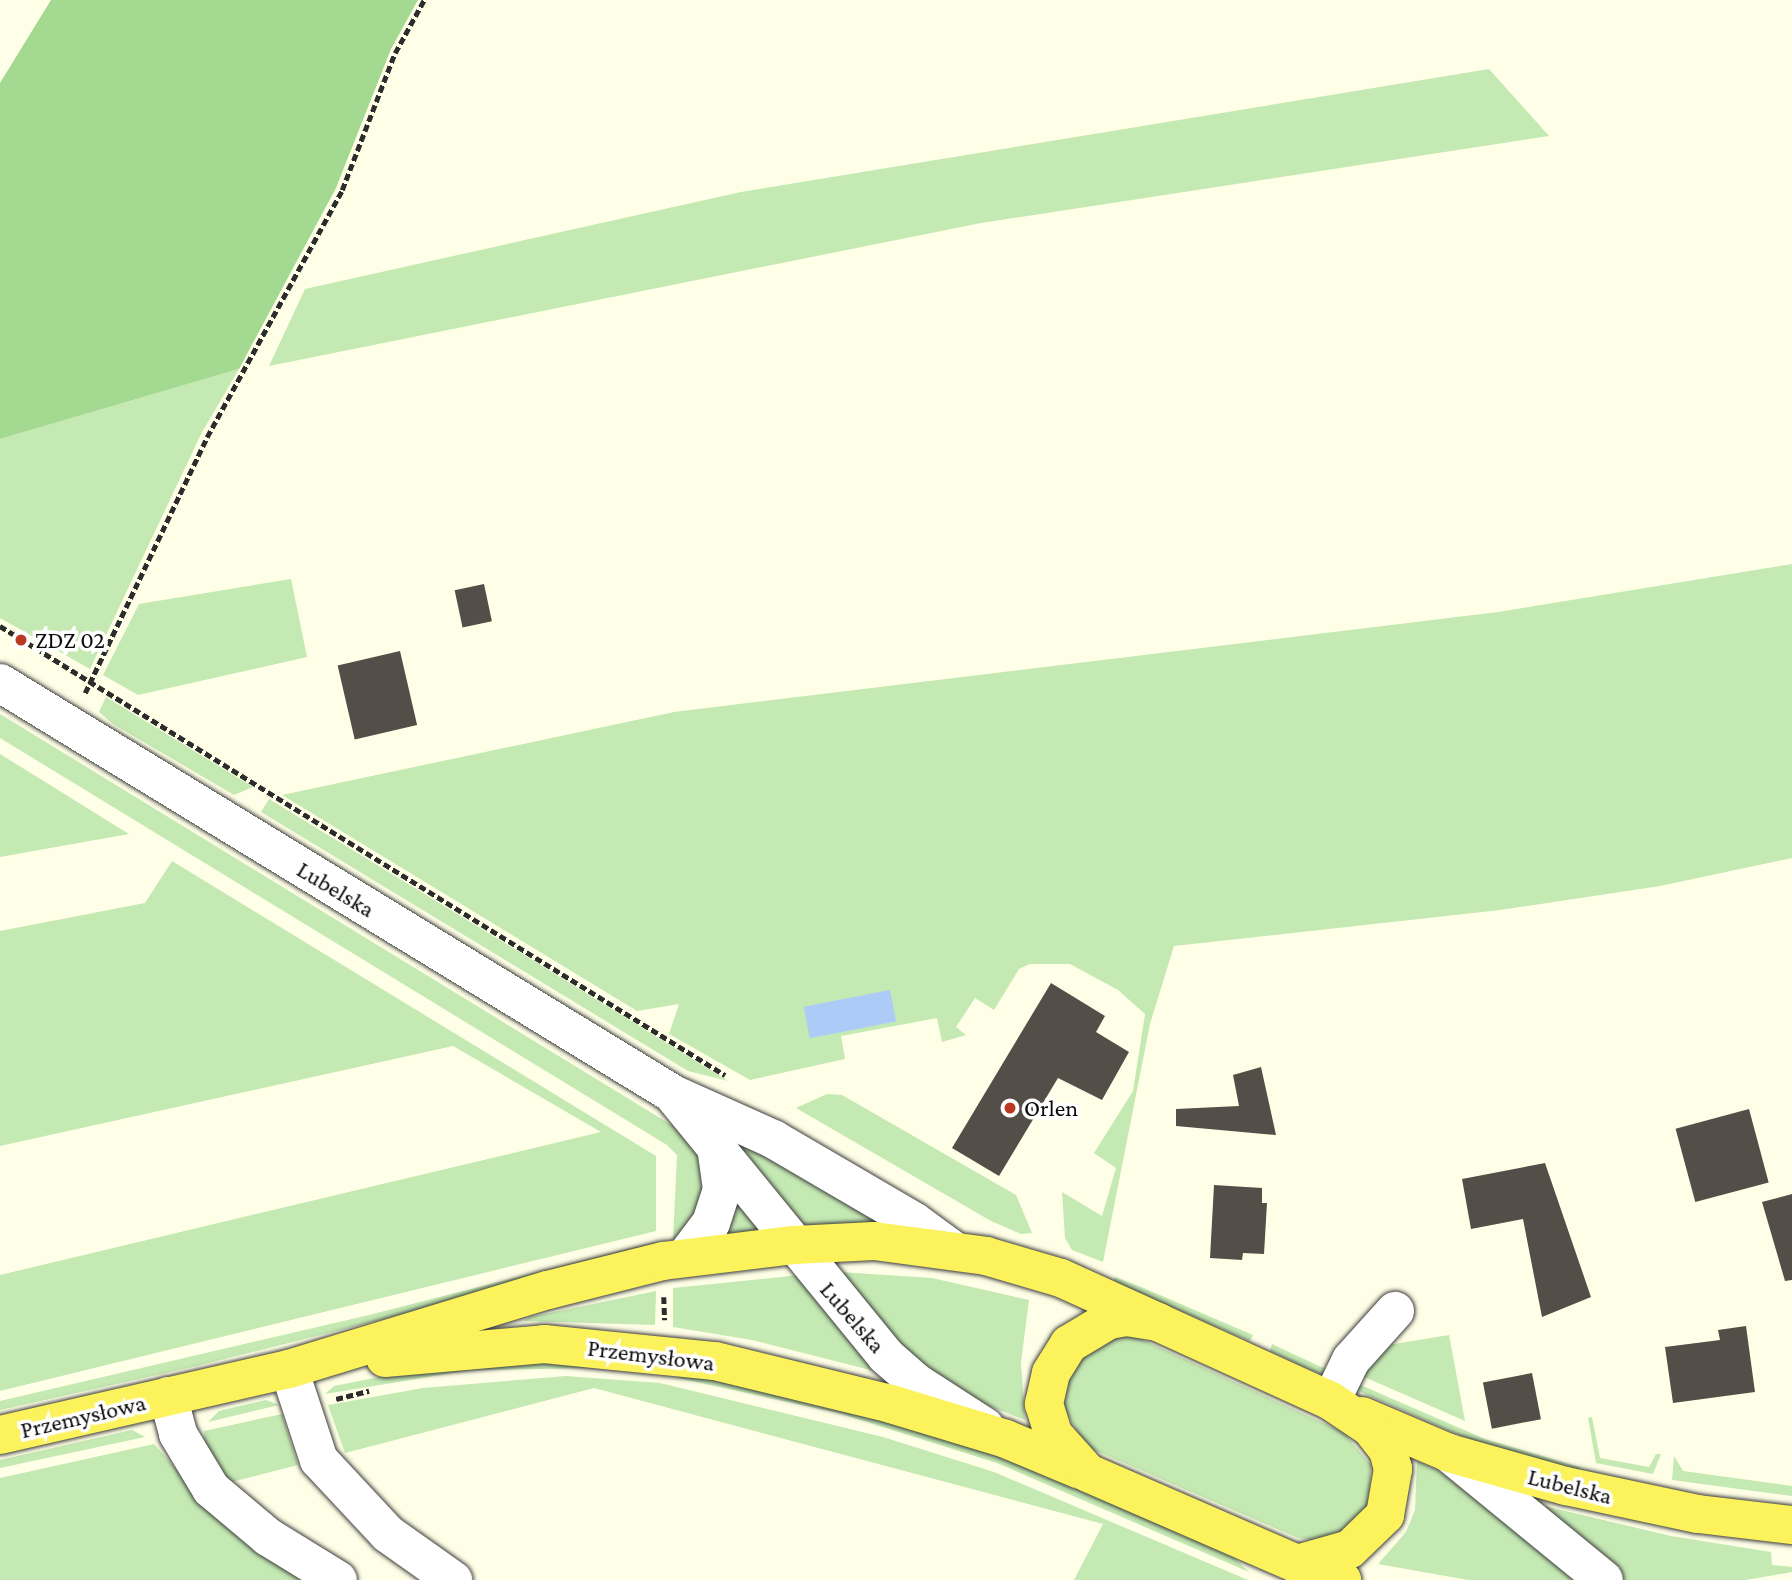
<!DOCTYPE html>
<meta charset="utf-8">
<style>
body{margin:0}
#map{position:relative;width:1792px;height:1580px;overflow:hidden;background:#ffffe7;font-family:"Crimson Pro",serif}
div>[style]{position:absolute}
.green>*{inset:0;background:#c4e9b2}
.forest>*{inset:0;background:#a4d991}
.water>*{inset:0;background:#acccf7;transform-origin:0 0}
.building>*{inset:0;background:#534e47;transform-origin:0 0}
.path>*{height:4.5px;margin-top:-2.25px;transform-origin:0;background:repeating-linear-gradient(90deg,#2c2c2c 0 7px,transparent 0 10.5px)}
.roads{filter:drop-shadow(0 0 2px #3d3d3d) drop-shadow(0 0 2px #3d3d3d)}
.minor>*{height:38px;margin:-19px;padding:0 19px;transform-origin:19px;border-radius:19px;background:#fff}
.major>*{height:38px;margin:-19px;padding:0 19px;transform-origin:19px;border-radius:19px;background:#fbf25c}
.dots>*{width:19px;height:19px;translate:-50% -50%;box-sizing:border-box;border:4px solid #fff;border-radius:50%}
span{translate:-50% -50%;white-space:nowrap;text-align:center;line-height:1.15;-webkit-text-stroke:7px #fff;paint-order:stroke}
.poi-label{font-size:24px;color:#0a0a0a}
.left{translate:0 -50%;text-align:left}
.street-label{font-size:24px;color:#0a0a0a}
</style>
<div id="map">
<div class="green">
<i style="clip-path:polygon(1489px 69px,1549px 136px,981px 223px,269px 366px,305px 289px,741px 192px)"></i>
<i style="clip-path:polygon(239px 369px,201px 434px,90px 669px,0 618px,0 439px)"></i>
<i style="clip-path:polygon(1792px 564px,1792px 858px,1660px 886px,1500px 910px,1174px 946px,1150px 1024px,1103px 1262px,1072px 1250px,1065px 1238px,1062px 1192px,1102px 1216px,1116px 1168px,1094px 1153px,1133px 1091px,1145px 1014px,1118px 990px,1070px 964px,1030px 964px,1019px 969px,994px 1010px,975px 998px,956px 1027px,966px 1035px,942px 1042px,937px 1018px,841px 1036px,845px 1059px,750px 1080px,669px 1034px,679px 1004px,637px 1011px,282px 795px,674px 712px,1498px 612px)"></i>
<i style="clip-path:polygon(291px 579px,307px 657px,138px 695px,103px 675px,139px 604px)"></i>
<i style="clip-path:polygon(106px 697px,253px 787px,234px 795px,113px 724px,99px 712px)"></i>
<i style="clip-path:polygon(0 714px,678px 1129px,698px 1153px,704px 1180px,699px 1208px,680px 1236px,673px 1240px,677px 1155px,667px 1145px,0 738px)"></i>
<i style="clip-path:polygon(0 754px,129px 834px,0 857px)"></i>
<i style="clip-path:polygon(269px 799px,513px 948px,728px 1081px,688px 1071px,261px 812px)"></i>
<i style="clip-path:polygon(172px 861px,656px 1156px,656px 1231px,0 1391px,0 1275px,601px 1132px,453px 1046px,0 1146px,0 931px,145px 903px)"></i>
<i style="clip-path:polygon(827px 1094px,842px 1095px,1016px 1195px,1032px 1233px,1021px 1234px,991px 1221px,796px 1108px)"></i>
<i style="clip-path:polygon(721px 1126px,900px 1230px,804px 1233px)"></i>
<i style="clip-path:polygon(733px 1190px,775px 1237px,714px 1243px)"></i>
<i style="clip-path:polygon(655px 1242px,653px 1251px,197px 1366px,0 1410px,0 1401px,369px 1315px)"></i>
<i style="clip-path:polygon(840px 1272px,932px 1278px,1029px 1300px,1021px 1362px,1025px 1420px,961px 1395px,915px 1365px)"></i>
<i style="clip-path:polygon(800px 1275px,882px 1373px,752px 1340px,673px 1327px,673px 1288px)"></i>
<i style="clip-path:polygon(1115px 1277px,1141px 1287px,1253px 1335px,1250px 1341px,1113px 1282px)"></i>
<i style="clip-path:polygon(656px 1291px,655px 1325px,523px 1321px,530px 1317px)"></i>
<i style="clip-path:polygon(1132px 1335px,1343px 1432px,1371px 1465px,1369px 1505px,1346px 1531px,1318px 1541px,1298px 1538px,1094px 1450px,1081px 1438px,1064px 1408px,1071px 1367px,1101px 1341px)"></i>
<i style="clip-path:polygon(1449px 1335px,1465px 1421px,1353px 1372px,1388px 1345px)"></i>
<i style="clip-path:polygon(1272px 1344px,1334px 1373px,1332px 1379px,1270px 1351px)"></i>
<i style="clip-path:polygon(516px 1359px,600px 1368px,471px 1370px,325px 1394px,334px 1386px,405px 1372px)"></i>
<i style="clip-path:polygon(678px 1368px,890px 1418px,1047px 1473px,1234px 1558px,1249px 1572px,997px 1463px,838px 1413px,678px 1378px)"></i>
<i style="clip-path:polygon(566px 1376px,660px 1383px,883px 1437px,994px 1472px,1248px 1580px,1074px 1580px,1103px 1524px,594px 1388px,345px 1453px,328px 1405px,423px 1388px)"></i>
<i style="clip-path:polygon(1349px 1380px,1485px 1439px,1580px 1467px,1580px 1474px,1482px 1445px,1347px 1386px)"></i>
<i style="clip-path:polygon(266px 1400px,279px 1405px,208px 1422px,219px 1411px)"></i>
<i style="clip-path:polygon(282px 1414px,298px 1465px,224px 1484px,205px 1449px,204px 1431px)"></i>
<i style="clip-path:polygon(1592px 1417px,1600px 1458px,1649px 1467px,1656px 1454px,1661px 1454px,1653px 1474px,1596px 1463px,1588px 1418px)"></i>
<i style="clip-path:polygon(132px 1430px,145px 1437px,0 1468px,0 1460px)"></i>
<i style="clip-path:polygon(154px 1444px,195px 1490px,318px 1580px,0 1580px,0 1478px)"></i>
<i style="clip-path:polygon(1674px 1456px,1683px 1471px,1792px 1486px,1792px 1496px,1672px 1480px)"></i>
<i style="clip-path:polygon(1417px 1461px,1447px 1475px,1580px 1580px,1468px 1580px,1378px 1564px,1406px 1532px,1415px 1510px)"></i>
<i style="clip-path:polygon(1544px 1506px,1671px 1536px,1771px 1552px,1772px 1565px,1792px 1567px,1792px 1572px,1746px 1580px,1624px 1580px)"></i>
</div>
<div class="forest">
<i style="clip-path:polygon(51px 0,418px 0,391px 49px,336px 188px,239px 369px,0 439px,0 83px)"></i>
</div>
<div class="water">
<i style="left:890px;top:990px;width:32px;height:88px;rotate:79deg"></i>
</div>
<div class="building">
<i style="left:484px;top:584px;width:38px;height:30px;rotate:78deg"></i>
<i style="left:400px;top:651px;width:76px;height:64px;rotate:77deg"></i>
<i style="clip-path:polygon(1051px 983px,1105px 1016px,1096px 1032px,1129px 1052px,1102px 1100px,1058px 1078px,999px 1176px,952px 1148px)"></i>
<i style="clip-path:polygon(1261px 1067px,1276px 1135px,1176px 1126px,1176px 1109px,1239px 1106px,1233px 1075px)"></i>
<i style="left:1749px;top:1109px;width:76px;height:76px;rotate:75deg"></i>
<i style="clip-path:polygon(1545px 1163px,1591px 1297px,1542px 1317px,1523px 1219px,1471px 1229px,1462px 1179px)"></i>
<i style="clip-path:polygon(1214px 1185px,1262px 1188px,1262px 1203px,1267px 1203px,1264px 1254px,1243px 1253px,1242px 1260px,1210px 1258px)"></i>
<i style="clip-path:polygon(1792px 1194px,1792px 1280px,1785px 1281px,1762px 1202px)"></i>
<i style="clip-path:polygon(1746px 1326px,1755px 1392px,1673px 1403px,1665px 1347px,1720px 1340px,1718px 1330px)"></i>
<i style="left:1532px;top:1373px;width:47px;height:50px;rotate:79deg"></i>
</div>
<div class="path">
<i style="left:0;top:626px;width:853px;rotate:31.77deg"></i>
<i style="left:85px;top:693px;width:284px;rotate:-64.5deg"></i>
<i style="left:207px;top:437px;width:281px;rotate:-61.3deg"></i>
<i style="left:342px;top:190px;width:147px;rotate:-68.9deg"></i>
<i style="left:395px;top:53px;width:60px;rotate:-61.3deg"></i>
<i style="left:664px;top:1297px;width:23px;rotate:88deg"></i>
<i style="left:336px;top:1399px;width:34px;rotate:-14deg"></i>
</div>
<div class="roads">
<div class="minor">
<i style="left:0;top:683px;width:789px;rotate:31.41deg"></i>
<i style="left:673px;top:1094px;width:110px;rotate:24.2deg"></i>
<i style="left:773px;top:1139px;width:164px;rotate:30.3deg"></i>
<i style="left:915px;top:1222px;width:47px;rotate:36.4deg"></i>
<i style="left:674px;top:1096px;width:335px;rotate:50.8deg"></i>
<i style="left:886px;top:1356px;width:41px;rotate:41.1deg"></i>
<i style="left:917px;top:1383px;width:81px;rotate:32.9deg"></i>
<i style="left:686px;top:1256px;width:41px;rotate:-52.9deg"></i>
<i style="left:711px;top:1223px;width:36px;rotate:-72deg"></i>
<i style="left:722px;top:1189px;width:42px;rotate:-98.1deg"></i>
<i style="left:289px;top:1369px;width:96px;rotate:71.8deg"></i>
<i style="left:319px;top:1460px;width:101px;rotate:47deg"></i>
<i style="left:388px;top:1534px;width:80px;rotate:35.3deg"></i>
<i style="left:168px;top:1396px;width:39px;rotate:75deg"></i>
<i style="left:178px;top:1434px;width:64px;rotate:59deg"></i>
<i style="left:211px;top:1489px;width:75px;rotate:40.1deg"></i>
<i style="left:268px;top:1537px;width:82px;rotate:31.6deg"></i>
<i style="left:1331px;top:1401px;width:46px;rotate:-64deg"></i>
<i style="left:1351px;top:1360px;width:66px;rotate:-48.1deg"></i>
<i style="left:1449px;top:1453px;width:200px;rotate:39.3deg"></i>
</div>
<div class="major">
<i style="left:385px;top:1358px;width:160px;rotate:-5deg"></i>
<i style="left:544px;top:1344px;width:172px;rotate:5.7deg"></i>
<i style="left:715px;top:1361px;width:181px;rotate:13.7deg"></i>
<i style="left:891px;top:1404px;width:120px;rotate:16.9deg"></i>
<i style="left:1006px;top:1439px;width:80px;rotate:22.7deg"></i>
<i style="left:1362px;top:1416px;width:95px;rotate:23deg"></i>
<i style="left:1449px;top:1453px;width:122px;rotate:15.8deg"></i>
<i style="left:1566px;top:1486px;width:135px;rotate:12deg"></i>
<i style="left:1698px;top:1514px;width:95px;rotate:6.7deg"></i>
<i style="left:0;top:1435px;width:296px;rotate:-12.9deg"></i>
<i style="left:289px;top:1369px;width:271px;rotate:-17deg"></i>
<i style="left:548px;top:1290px;width:119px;rotate:-14.2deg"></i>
<i style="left:663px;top:1261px;width:132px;rotate:-7deg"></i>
<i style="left:794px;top:1245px;width:80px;rotate:-2.9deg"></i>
<i style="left:874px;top:1241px;width:113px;rotate:7.6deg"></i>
<i style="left:986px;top:1256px;width:78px;rotate:16.3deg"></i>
<i style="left:1061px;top:1278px;width:107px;rotate:24.4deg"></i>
<i style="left:1297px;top:1564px;width:55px;rotate:-15.8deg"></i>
<i style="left:1350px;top:1549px;width:49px;rotate:-44.2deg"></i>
<i style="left:1385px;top:1515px;width:47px;rotate:-80.1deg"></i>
<i style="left:1393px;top:1469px;width:20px;rotate:-105deg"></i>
<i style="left:1388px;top:1450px;width:28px;rotate:-128deg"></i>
<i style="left:1371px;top:1428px;width:48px;rotate:-146deg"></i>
<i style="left:1331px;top:1401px;width:190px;rotate:-155.5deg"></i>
<i style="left:1158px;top:1322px;width:32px;rotate:-171deg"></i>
<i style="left:1126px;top:1317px;width:17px;rotate:170deg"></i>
<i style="left:1109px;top:1320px;width:47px;rotate:149deg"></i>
<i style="left:1069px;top:1344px;width:34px;rotate:122deg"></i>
<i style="left:1051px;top:1373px;width:32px;rotate:103deg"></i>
<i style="left:1044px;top:1404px;width:31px;rotate:73deg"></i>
<i style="left:1053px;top:1434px;width:52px;rotate:48.1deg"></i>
<i style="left:1088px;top:1473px;width:228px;rotate:23.5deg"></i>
<i style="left:1297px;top:1564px;width:48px;rotate:19.6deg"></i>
</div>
</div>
<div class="dots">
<i style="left:21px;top:640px;background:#bb3822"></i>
<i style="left:1010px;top:1108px;background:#bb3822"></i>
</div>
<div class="poi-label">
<span class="left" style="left:35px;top:640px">ZDZ 02</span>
<span class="left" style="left:1024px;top:1108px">Orlen</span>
</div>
<div class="street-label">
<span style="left:336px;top:889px;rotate:31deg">Lubelska</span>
<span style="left:853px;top:1317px;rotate:49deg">Lubelska</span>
<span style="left:651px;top:1355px;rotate:7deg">Przemysłowa</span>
<span style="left:83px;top:1416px;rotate:-13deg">Przemysłowa</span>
<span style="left:1570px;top:1486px;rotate:14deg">Lubelska</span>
</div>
</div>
